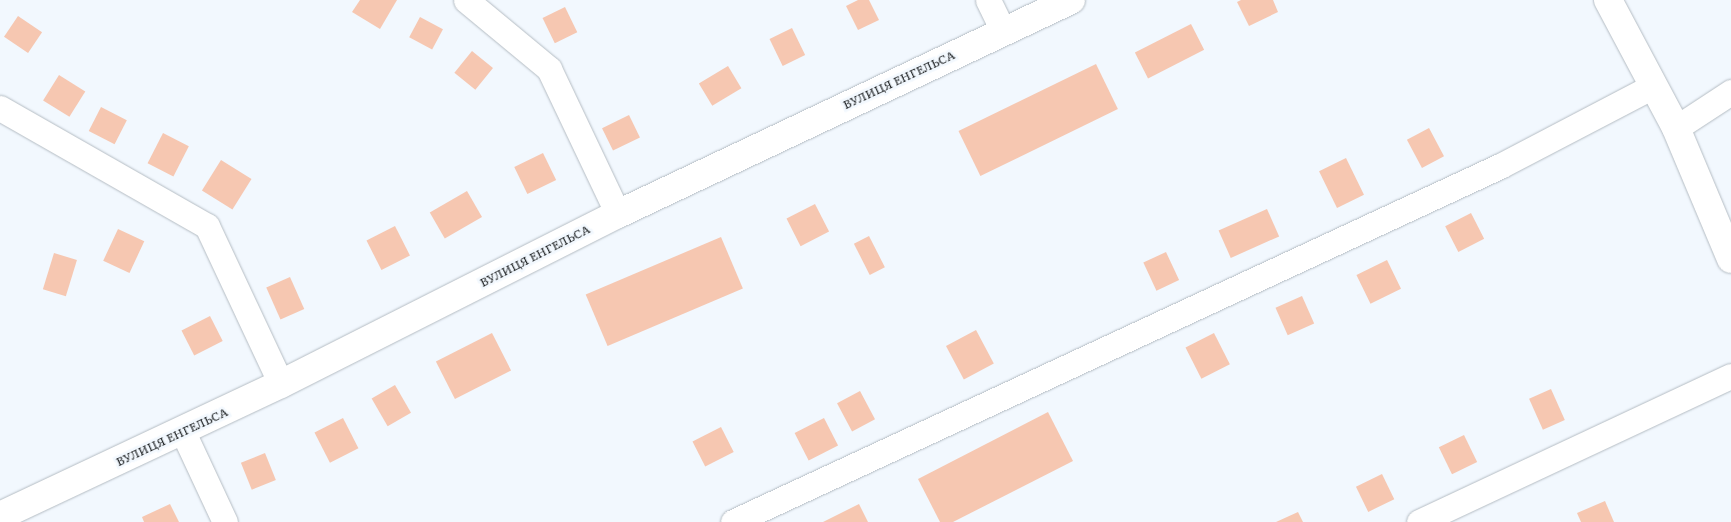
<!DOCTYPE html>
<meta charset="utf-8">
<style>
body{margin:0}
#map{position:relative;width:1731px;height:522px;overflow:hidden;background:#f2f8fe;font-family:Literata,serif}
div>[style]{position:absolute}
.building>*{inset:0;background:#f6c7b1;transform-origin:0 0}
.roads{filter:drop-shadow(0 0 1px #b4bcc3) drop-shadow(0 0 1px #b4bcc3)}
.street>*{height:25px;margin:-12.5px;padding:0 12.5px;transform-origin:12.5px;border-radius:12.5px;background:#fff}
.secondary>*{height:28px;margin:-14px;padding:0 14px;transform-origin:14px;border-radius:14px;background:#fff}
span{translate:-50% -50%;white-space:nowrap;text-align:center;line-height:1.15;-webkit-text-stroke:5px #f2f8fe;paint-order:stroke}
.street-label{font-size:12px;color:#1b1e20}
</style>
<div id="map">
<div class="building">
<i style="clip-path:polygon(360px 0,397px 0,380px 29px,352px 12px)"></i>
<i style="clip-path:polygon(858px 0,869px 0,879px 20px,858px 30px,846px 6px)"></i>
<i style="clip-path:polygon(1241px 0,1273px 0,1278px 12px,1249px 26px,1237px 2px)"></i>
<i style="left:565px;top:7px;width:28px;height:25px;rotate:64deg"></i>
<i style="left:18px;top:16px;width:29px;height:25px;rotate:34deg"></i>
<i style="left:420px;top:17px;width:26px;height:23px;rotate:28deg"></i>
<i style="left:1191px;top:24px;width:29px;height:63px;rotate:63deg"></i>
<i style="left:792px;top:28px;width:30px;height:25px;rotate:64deg"></i>
<i style="left:472px;top:51px;width:27px;height:28px;rotate:39deg"></i>
<i style="left:1096px;top:64px;width:50px;height:153px;rotate:64deg"></i>
<i style="left:728px;top:66px;width:26px;height:34px;rotate:59deg"></i>
<i style="left:59px;top:75px;width:31px;height:30px;rotate:32deg"></i>
<i style="left:101px;top:107px;width:29px;height:27px;rotate:27deg"></i>
<i style="left:629px;top:115px;width:25px;height:30px;rotate:64deg"></i>
<i style="left:1429px;top:128px;width:32px;height:25px;rotate:62deg"></i>
<i style="left:163px;top:133px;width:29px;height:34px;rotate:27deg"></i>
<i style="left:543px;top:153px;width:30px;height:32px;rotate:64deg"></i>
<i style="left:1346px;top:158px;width:41px;height:30px;rotate:64deg"></i>
<i style="left:221px;top:160px;width:36px;height:36px;rotate:32deg"></i>
<i style="left:467px;top:191px;width:30px;height:43px;rotate:60deg"></i>
<i style="left:815px;top:204px;width:31px;height:32px;rotate:63deg"></i>
<i style="left:1267px;top:209px;width:30px;height:53px;rotate:66deg"></i>
<i style="left:1471px;top:213px;width:29px;height:29px;rotate:63deg"></i>
<i style="left:395px;top:226px;width:33px;height:32px;rotate:63deg"></i>
<i style="left:118px;top:229px;width:29px;height:35px;rotate:25deg"></i>
<i style="left:869px;top:236px;width:35px;height:17px;rotate:63deg"></i>
<i style="left:721px;top:237px;width:56px;height:147px;rotate:67deg"></i>
<i style="left:1166px;top:252px;width:31px;height:25px;rotate:65deg"></i>
<i style="left:54px;top:253px;width:24px;height:38px;rotate:17deg"></i>
<i style="left:1387px;top:260px;width:32px;height:34px;rotate:64deg"></i>
<i style="left:290px;top:277px;width:35px;height:26px;rotate:66deg"></i>
<i style="left:1302px;top:296px;width:30px;height:29px;rotate:66deg"></i>
<i style="left:210px;top:316px;width:28px;height:32px;rotate:63deg"></i>
<i style="left:976px;top:330px;width:38px;height:34px;rotate:62deg"></i>
<i style="left:492px;top:333px;width:42px;height:63px;rotate:63deg"></i>
<i style="left:1214px;top:333px;width:35px;height:32px;rotate:63deg"></i>
<i style="left:395px;top:385px;width:32px;height:27px;rotate:60deg"></i>
<i style="left:1551px;top:389px;width:34px;height:24px;rotate:66deg"></i>
<i style="left:860px;top:391px;width:32px;height:26px;rotate:62deg"></i>
<i style="clip-path:polygon(1048px 412px,1073px 461px,953px 522px,940px 522px,918px 479px)"></i>
<i style="left:343px;top:418px;width:34px;height:32px;rotate:63deg"></i>
<i style="left:824px;top:418px;width:31px;height:33px;rotate:63deg"></i>
<i style="left:721px;top:427px;width:28px;height:32px;rotate:63deg"></i>
<i style="left:1464px;top:435px;width:30px;height:28px;rotate:64deg"></i>
<i style="left:265px;top:453px;width:29px;height:26px;rotate:68deg"></i>
<i style="left:1382px;top:474px;width:28px;height:29px;rotate:64deg"></i>
<i style="clip-path:polygon(1605px 501px,1614px 522px,1581px 522px,1577px 513px)"></i>
<i style="clip-path:polygon(170px 504px,179px 522px,144px 522px,142px 517px)"></i>
<i style="clip-path:polygon(859px 504px,868px 522px,823px 522px)"></i>
<i style="clip-path:polygon(1298px 512px,1303px 522px,1276px 522px)"></i>
</div>
<div class="roads">
<div class="street">
<i style="left:466px;top:0;width:108px;rotate:39.7deg"></i>
<i style="left:549px;top:69px;width:161px;rotate:64.6deg"></i>
<i style="left:988px;top:0;width:34px;rotate:64deg"></i>
<i style="left:0;top:108px;width:238px;rotate:29.7deg"></i>
<i style="left:207px;top:226px;width:174px;rotate:64.9deg"></i>
<i style="left:1676px;top:128px;width:66px;rotate:-33.2deg"></i>
<i style="left:183px;top:432px;width:99px;rotate:65deg"></i>
<i style="left:733px;top:522px;width:846px;rotate:-24.9deg"></i>
<i style="left:1500px;top:166px;width:173px;rotate:-27.6deg"></i>
<i style="left:1419px;top:522px;width:344px;rotate:-25.1deg"></i>
</div>
<div class="secondary">
<i style="left:1608px;top:0;width:145px;rotate:62deg"></i>
<i style="left:1676px;top:128px;width:142px;rotate:67.2deg"></i>
<i style="left:0;top:516px;width:310px;rotate:-25.2deg"></i>
<i style="left:281px;top:384px;width:377px;rotate:-26.8deg"></i>
<i style="left:618px;top:214px;width:501px;rotate:-25.29deg"></i>
</div>
</div>
<div class="street-label">
<span style="left:899px;top:80px;rotate:-25deg">ВУЛИЦЯ ЕНГЕЛЬСА</span>
<span style="left:535px;top:256px;rotate:-27deg">ВУЛИЦЯ ЕНГЕЛЬСА</span>
<span style="left:172px;top:437px;rotate:-25deg">ВУЛИЦЯ ЕНГЕЛЬСА</span>
</div>
</div>
